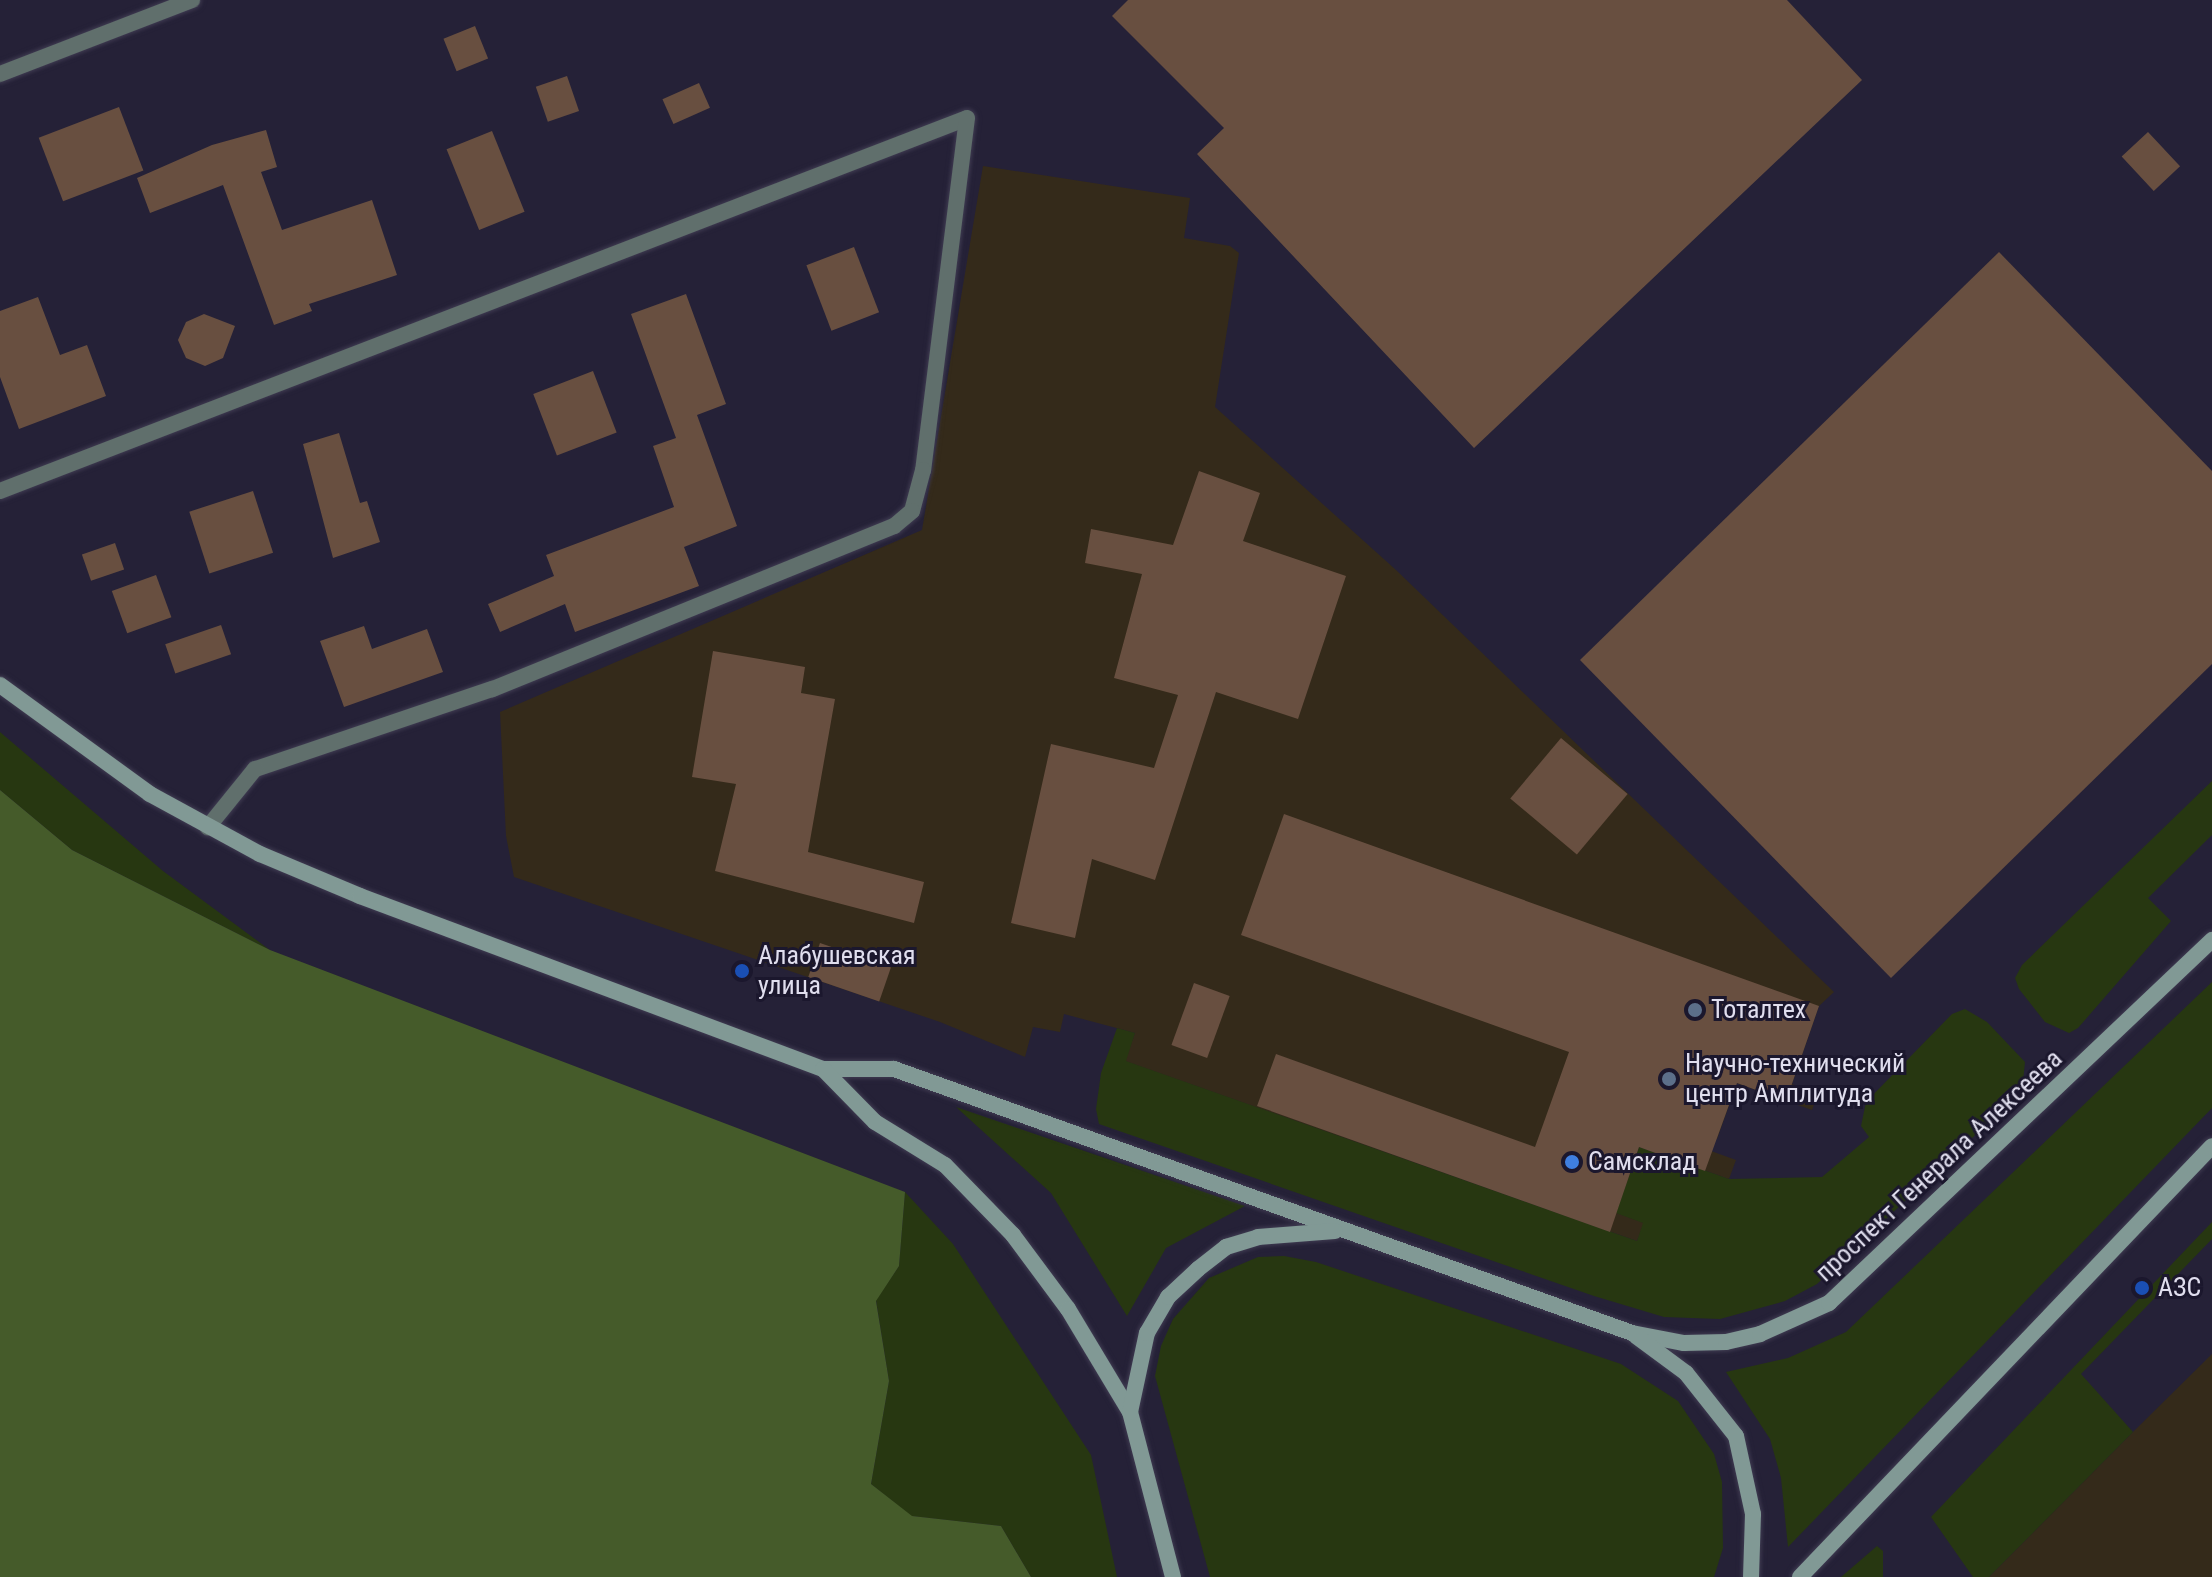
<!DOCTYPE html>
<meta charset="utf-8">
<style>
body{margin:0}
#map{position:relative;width:2212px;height:1577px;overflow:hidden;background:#252137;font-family:"Roboto Condensed",sans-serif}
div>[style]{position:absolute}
.industrial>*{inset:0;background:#342a1a}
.green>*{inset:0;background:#273711}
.forest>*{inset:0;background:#455b2a}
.building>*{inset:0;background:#684f40;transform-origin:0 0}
.roads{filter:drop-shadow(0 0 2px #3f3b51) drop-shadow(0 0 2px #3f3b51)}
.street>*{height:16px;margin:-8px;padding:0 8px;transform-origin:8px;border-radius:8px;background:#606f6c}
.secondary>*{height:16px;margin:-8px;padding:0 8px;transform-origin:8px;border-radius:8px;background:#819995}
.dots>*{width:22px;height:22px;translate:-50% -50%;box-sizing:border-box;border:4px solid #1b172d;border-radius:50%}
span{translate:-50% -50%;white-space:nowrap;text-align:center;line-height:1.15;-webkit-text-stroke:6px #1b172d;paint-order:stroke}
.poi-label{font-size:26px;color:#e0deee}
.left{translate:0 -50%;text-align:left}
.street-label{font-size:26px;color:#e0deee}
</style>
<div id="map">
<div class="industrial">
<i style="clip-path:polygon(983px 166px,1190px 198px,1184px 238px,1230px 246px,1239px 253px,1215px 407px,1396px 570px,1834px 992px,1819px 1006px,1792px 1084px,1818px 1094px,1812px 1110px,1725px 1079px,1720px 1093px,1732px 1097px,1717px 1139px,1705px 1135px,1700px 1147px,1736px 1160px,1729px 1179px,1639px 1147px,1617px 1213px,1644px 1223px,1637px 1241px,1125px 1061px,1135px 1033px,1064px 1014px,1060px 1032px,1033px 1027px,1025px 1057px,940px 1022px,514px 877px,506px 836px,500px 712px,922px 530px)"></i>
<i style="clip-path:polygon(2212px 1354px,2212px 1577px,1989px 1577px,2133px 1432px)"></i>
</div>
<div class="green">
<i style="clip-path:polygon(0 732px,163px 871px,270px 950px,72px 850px,0 790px)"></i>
<i style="clip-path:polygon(2212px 781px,2212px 835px,2148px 898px,2171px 921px,2078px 1028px,2069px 1033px,2045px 1022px,2019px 989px,2015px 978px,2022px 965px)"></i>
<i style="clip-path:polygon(2212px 982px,2212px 1108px,1788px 1547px,1781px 1478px,1770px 1439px,1726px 1372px,1788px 1358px,1846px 1332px)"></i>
<i style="clip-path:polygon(1965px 1009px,1987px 1022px,2025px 1062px,2022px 1091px,1817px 1284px,1785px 1301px,1720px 1319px,1664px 1317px,1594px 1296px,1099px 1124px,1096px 1109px,1101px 1073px,1117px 1028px,1135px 1033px,1126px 1061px,1637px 1241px,1643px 1223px,1616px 1213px,1639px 1147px,1729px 1179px,1822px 1177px,1869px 1137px,1861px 1126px,1866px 1102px,1952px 1014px)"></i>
<i style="clip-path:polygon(956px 1107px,1245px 1206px,1166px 1248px,1127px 1316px,1051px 1193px)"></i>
<i style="clip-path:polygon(905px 1192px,953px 1244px,1091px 1455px,1117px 1577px,1031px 1577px,1001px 1526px,911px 1516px,871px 1484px,889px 1381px,876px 1300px,899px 1266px)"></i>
<i style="clip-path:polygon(2212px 1222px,2212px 1239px,2081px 1374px,2133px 1432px,1989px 1577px,1973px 1577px,1931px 1517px)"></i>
<i style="clip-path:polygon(1284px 1256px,1316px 1262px,1621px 1364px,1678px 1401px,1714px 1454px,1722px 1482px,1723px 1548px,1714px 1577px,1210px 1577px,1155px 1376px,1161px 1346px,1173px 1319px,1209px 1278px,1258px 1257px)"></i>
<i style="clip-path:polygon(1877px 1546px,1883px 1551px,1883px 1577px,1841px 1577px)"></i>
</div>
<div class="forest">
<i style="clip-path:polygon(0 790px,72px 850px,270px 950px,905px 1192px,899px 1266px,876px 1301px,889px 1381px,871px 1484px,912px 1516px,1001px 1526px,1031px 1577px,0 1577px)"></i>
</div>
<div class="building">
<i style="clip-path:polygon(1128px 0,1787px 0,1862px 80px,1474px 448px,1197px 154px,1224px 128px,1112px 16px)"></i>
<i style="left:475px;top:26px;width:35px;height:34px;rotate:68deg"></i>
<i style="left:567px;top:76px;width:37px;height:33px;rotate:71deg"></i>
<i style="left:699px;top:83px;width:27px;height:40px;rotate:66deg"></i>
<i style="left:119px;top:107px;width:68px;height:86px;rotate:69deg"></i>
<i style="clip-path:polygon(266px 130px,277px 167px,261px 172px,282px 230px,372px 200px,397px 275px,309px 304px,312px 311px,274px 325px,223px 185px,150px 213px,137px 178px,212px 145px)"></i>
<i style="left:492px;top:131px;width:87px;height:49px;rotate:68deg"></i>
<i style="left:2148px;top:132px;width:47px;height:36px;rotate:47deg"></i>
<i style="left:854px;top:247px;width:70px;height:51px;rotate:69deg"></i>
<i style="clip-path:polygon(1999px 252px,2212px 471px,2212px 664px,1891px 978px,1580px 660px)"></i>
<i style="clip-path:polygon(686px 294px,726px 404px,697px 415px,737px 526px,684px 547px,699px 586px,575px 632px,565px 604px,500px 632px,488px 604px,554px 576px,546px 555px,674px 507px,653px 446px,676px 438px,631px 314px)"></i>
<i style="clip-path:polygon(38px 297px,60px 355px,87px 345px,106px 396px,19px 429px,0 377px,0 311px)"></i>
<i style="clip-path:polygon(204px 314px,235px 326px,223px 358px,205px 366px,186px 358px,178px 340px,186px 322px)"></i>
<i style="left:593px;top:371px;width:66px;height:64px;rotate:69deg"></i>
<i style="clip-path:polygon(339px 433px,360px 503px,367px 501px,380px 542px,333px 558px,303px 444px)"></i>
<i style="clip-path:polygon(1199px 471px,1260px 493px,1243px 541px,1346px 576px,1298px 719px,1216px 692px,1155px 880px,1092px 859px,1075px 938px,1011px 923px,1051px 744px,1154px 768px,1178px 695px,1114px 678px,1142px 574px,1085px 563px,1091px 529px,1173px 545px)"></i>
<i style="left:253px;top:491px;width:65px;height:67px;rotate:72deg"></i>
<i style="left:115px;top:543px;width:28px;height:35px;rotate:71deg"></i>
<i style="left:156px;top:575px;width:45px;height:47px;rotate:70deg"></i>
<i style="left:221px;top:625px;width:31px;height:59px;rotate:71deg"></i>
<i style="clip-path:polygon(364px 626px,372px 649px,427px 629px,443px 672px,344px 707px,320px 641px)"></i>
<i style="clip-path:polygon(713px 651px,805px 667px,801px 693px,835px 699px,808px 852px,924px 882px,914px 923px,715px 871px,736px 784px,692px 777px)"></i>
<i style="left:1561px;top:738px;width:87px;height:79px;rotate:40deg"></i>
<i style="clip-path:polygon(1284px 814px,1819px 1006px,1786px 1101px,1737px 1083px,1705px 1171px,1639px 1147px,1610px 1232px,1257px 1106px,1276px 1054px,1535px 1147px,1569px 1052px,1241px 935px)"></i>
<i style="left:820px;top:943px;width:75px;height:36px;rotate:19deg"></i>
<i style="left:1194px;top:983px;width:38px;height:66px;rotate:20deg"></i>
</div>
<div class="roads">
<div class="street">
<i style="left:0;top:74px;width:206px;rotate:-21.1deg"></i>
<i style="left:0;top:491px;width:1036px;rotate:-21.09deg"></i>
<i style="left:967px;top:118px;width:355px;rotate:97.1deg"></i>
<i style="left:923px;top:470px;width:42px;rotate:105deg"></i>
<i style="left:912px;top:511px;width:23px;rotate:140deg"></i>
<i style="left:894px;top:526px;width:434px;rotate:157.9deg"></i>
<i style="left:492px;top:689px;width:250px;rotate:161.3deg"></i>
<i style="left:255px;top:769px;width:75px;rotate:129deg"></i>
</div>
<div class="secondary">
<i style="left:0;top:685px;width:185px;rotate:36deg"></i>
<i style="left:150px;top:794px;width:125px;rotate:28.6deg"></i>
<i style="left:260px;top:854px;width:108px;rotate:22.8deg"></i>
<i style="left:360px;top:896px;width:494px;rotate:20.5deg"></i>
<i style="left:823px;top:1069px;width:71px"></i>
<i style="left:894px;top:1069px;width:784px;rotate:19.68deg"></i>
<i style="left:1632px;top:1333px;width:53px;rotate:10.9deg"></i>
<i style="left:1684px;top:1343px;width:42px;rotate:-1.4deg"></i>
<i style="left:1726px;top:1342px;width:35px;rotate:-13deg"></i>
<i style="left:1760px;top:1334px;width:76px;rotate:-24.2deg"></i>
<i style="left:1829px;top:1303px;width:528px;rotate:-43.46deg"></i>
<i style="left:823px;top:1069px;width:74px;rotate:45.5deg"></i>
<i style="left:875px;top:1122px;width:82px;rotate:31.6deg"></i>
<i style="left:945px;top:1165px;width:98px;rotate:45.8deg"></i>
<i style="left:1013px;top:1235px;width:92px;rotate:53.4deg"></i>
<i style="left:1068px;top:1309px;width:120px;rotate:59deg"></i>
<i style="left:1130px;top:1412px;width:171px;rotate:75.4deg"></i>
<i style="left:1636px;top:1336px;width:62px;rotate:36.5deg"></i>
<i style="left:1686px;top:1373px;width:80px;rotate:51.6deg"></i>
<i style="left:1736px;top:1436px;width:80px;rotate:77.7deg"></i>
<i style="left:1753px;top:1514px;width:63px;rotate:91.8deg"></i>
<i style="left:1130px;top:1412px;width:81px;rotate:-77.9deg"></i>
<i style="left:1147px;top:1333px;width:42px;rotate:-59.7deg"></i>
<i style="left:1168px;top:1297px;width:41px;rotate:-43deg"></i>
<i style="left:1198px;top:1269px;width:36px;rotate:-38deg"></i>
<i style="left:1226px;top:1247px;width:34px;rotate:-17deg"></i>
<i style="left:1258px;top:1237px;width:77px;rotate:-4.5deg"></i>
<i style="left:1800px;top:1577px;width:596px;rotate:-46.29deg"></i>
</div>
</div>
<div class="dots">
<i style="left:742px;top:971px;background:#1a4fb4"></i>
<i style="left:1695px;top:1010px;background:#5c6f8a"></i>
<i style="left:1669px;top:1079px;background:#5c6f8a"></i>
<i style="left:1572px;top:1162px;background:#3f7fe0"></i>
<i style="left:2142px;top:1288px;background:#1a4fb4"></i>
</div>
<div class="poi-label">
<span class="left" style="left:758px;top:971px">Алабушевская<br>улица</span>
<span class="left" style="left:1711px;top:1010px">Тоталтех</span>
<span class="left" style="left:1685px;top:1079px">Научно-технический<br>центр Амплитуда</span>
<span class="left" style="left:1588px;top:1162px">Самсклад</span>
<span class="left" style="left:2158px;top:1288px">АЗС</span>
</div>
<div class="street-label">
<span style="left:1939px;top:1166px;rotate:-43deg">проспект Генерала Алексеева</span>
</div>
</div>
